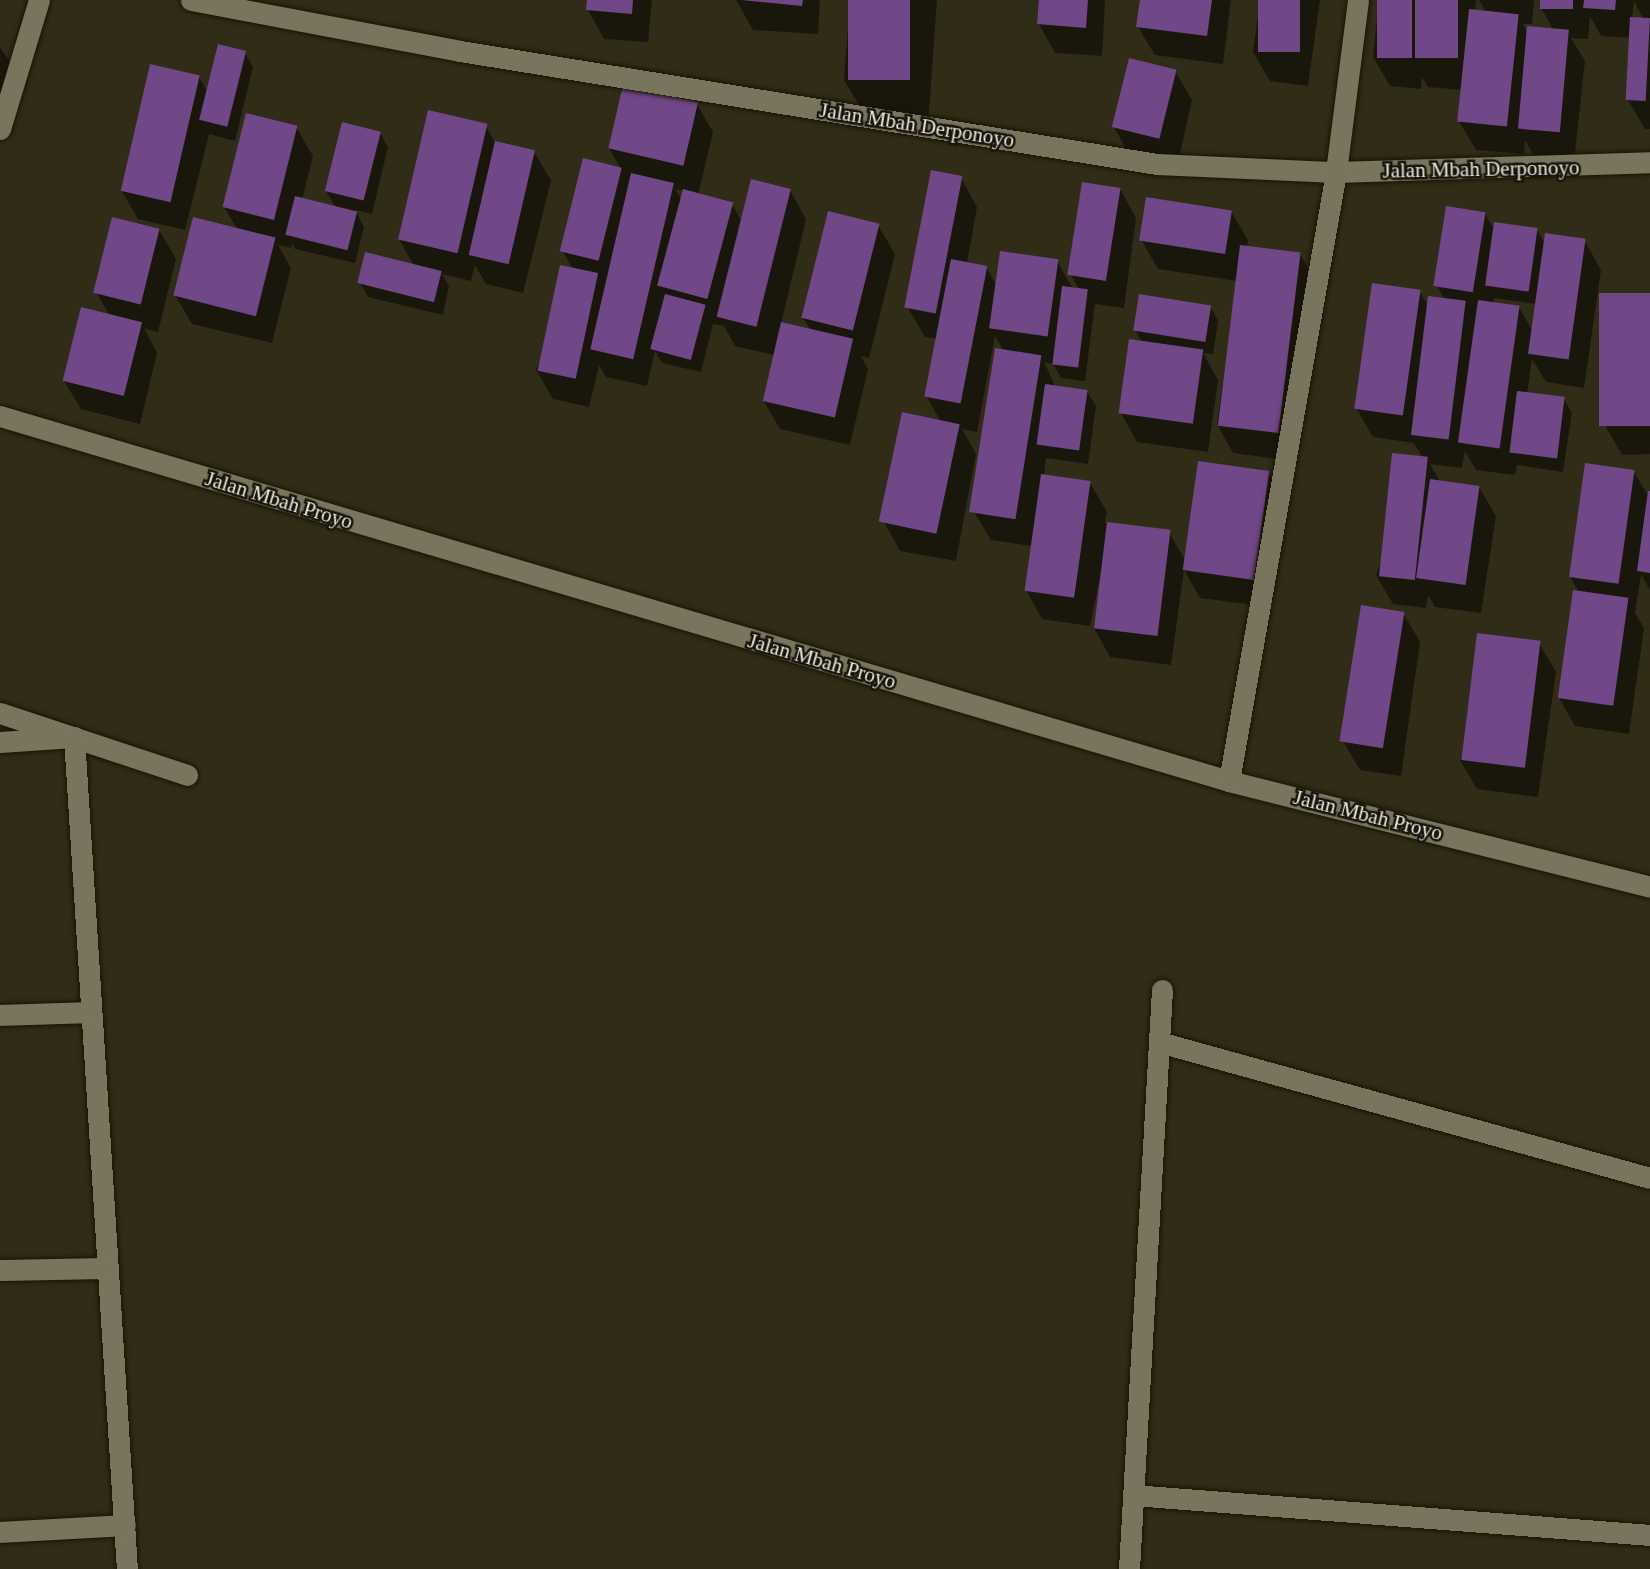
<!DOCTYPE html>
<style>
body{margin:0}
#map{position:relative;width:1650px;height:1569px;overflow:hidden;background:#302c17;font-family:"Times New Roman",serif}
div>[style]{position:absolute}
.shadow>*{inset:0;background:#0007}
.building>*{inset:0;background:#704787;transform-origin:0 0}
.roads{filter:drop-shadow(0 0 2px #181402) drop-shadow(0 0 2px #181402)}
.minor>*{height:21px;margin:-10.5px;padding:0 10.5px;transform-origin:10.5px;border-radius:10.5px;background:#79745d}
span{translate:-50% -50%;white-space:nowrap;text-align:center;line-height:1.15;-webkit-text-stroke:5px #16140b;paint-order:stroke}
.street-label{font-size:21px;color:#ebe9dc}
</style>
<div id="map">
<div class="shadow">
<i style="clip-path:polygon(589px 0,652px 0,648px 42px,604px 39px,588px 10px)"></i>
<i style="clip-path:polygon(736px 0,820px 0,818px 34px,753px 30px)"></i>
<i style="clip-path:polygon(850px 0,937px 0,928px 126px,869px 122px,844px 80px)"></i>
<i style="clip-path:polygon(1040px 0,1105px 0,1102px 56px,1055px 53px,1039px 24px)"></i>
<i style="clip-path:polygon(1142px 0,1231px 0,1223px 64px,1155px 55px,1138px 27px)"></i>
<i style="clip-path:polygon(1260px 0,1320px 0,1308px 86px,1270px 81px,1253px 52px)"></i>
<i style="clip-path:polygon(evenodd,1379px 0,1476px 0,1475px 11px,1486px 12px,1479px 0,1534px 0,1532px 24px,1523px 24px,1528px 33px,1554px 31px,1541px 8px,1542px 0,1650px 0,1650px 129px,1645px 129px,1628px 100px,1631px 38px,1601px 36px,1590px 16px,1588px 39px,1571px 38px,1585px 61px,1574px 162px,1535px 158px,1525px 140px,1524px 154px,1476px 150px,1459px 121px,1462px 90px,1428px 87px,1422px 77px,1421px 89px,1390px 86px,1373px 57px,1379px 0,1634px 1px,1644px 20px,1632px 19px,1634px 1px)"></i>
<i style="clip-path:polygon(0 47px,20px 77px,0 138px)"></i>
<i style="clip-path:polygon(245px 53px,253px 67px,235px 141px,209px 134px,185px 230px,138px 219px,121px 190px,199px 77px,208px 93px)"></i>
<i style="clip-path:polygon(1175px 71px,1192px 100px,1177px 167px,1130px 156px,1114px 127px)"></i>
<i style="clip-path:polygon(evenodd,697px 104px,713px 132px,698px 195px,731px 203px,742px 222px,790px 190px,806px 219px,781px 324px,811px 331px,803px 318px,878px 225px,895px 254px,869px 358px,861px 356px,868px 369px,850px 445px,780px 429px,763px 400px,774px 355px,735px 346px,724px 326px,713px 324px,701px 372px,662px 363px,655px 351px,647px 386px,606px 377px,599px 365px,589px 407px,553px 399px,536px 370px,573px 269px,562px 250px,621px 169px,609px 148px,697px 104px,675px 189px,684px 191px,682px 200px,675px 189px)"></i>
<i style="clip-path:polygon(485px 125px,495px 142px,534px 152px,551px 180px,523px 293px,486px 284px,475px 265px,471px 281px,442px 274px,449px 286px,443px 315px,368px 297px,360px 283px,414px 266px,399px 239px)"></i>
<i style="clip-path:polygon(296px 127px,313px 156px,302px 200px,336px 208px,326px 191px,380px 133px,388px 147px,372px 214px,355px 210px,364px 227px,355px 263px,295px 249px,292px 243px,291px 248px,278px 245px,291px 268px,272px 343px,192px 324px,175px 295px,238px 230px,224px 207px)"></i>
<i style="clip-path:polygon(961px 178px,977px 207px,967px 263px,986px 267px,997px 286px,1057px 261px,1073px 289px,1080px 290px,1071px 275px,1120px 189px,1136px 218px,1124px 308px,1095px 304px,1085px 381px,1061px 378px,1053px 364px,1044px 362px,1056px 388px,1087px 392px,1096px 406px,1088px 464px,1046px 458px,1044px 477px,1090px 483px,1107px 512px,1105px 523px,1169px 532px,1185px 560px,1268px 472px,1285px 501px,1270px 607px,1200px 598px,1184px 570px,1171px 665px,1110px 657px,1094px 628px,1103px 562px,1090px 626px,1042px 619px,1026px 590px,1032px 546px,991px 540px,974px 512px,1004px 351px,995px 336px,977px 432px,962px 429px,976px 454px,956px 561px,900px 551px,884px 522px,941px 422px,927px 397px,938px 339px,925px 337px,908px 308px)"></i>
<i style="clip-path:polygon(1231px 211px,1248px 240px,1247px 247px,1300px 254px,1317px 283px,1292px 461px,1233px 453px,1217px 424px,1237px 281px,1158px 269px,1142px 241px)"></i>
<i style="clip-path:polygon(evenodd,1485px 214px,1495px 230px,1537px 230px,1545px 244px,1585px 241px,1601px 270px,1584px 388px,1546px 382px,1532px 359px,1527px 394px,1564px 399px,1572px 413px,1563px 472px,1517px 465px,1515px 475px,1476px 470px,1465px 451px,1462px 468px,1430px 464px,1440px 482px,1479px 487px,1496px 516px,1481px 613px,1435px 607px,1428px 595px,1426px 608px,1393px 604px,1376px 575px,1423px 458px,1414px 443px,1373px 437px,1356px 408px,1420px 292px,1428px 306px,1445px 300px,1437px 286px,1485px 214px,1494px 298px,1536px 304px,1532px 330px,1519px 307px,1493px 304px,1494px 298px)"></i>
<i style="clip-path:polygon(159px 230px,176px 259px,158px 332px,144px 328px,157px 353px,140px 424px,81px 409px,64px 381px,110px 316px,96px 292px)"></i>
<i style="clip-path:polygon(1650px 296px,1650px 454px,1622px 455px,1606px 427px)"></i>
<i style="clip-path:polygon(1210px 306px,1218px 321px,1213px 354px,1203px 353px,1218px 380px,1208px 452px,1137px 442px,1121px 413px,1142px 343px,1136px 331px)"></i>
<i style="clip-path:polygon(1634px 472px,1649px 497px,1650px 492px,1650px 590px,1641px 574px,1635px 613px,1644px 628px,1629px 734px,1575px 726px,1559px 698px,1579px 592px,1570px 577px)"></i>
<i style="clip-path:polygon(1403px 613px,1420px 642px,1401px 776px,1360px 770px,1343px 741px)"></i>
<i style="clip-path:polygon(1539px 643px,1556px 672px,1538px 797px,1477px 789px,1460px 760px)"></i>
</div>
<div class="building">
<i style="clip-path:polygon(587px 0,633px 0,632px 14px,586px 10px)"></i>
<i style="clip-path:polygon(741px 0,803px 0,802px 6px)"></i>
<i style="left:848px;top:0;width:62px;height:80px"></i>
<i style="clip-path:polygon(1039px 0,1088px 0,1086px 28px,1037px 24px)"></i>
<i style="clip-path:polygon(1140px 0,1212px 0,1207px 36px,1136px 27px)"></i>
<i style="left:1258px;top:0;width:42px;height:52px"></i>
<i style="left:1377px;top:0;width:35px;height:58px"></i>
<i style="left:1415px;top:0;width:43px;height:58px"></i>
<i style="left:1540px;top:0;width:33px;height:9px"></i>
<i style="clip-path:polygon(1584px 0,1616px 0,1615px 10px,1583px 8px)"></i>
<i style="left:1469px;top:9px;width:50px;height:113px;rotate:6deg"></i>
<i style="left:1630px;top:17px;width:20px;height:83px;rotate:3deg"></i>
<i style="left:1527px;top:26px;width:42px;height:103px;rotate:5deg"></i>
<i style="left:218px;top:44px;width:29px;height:78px;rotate:14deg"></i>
<i style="left:1129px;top:58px;width:49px;height:71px;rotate:14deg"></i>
<i style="left:150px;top:64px;width:51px;height:130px;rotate:13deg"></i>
<i style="left:623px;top:85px;width:77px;height:65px;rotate:13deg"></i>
<i style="left:428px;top:110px;width:61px;height:133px;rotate:13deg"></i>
<i style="left:246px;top:113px;width:53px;height:97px;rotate:14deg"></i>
<i style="left:342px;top:122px;width:40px;height:71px;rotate:14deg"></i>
<i style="left:495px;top:141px;width:41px;height:117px;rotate:13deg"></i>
<i style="left:583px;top:158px;width:40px;height:96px;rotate:14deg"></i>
<i style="left:931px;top:170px;width:32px;height:140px;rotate:11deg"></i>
<i style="left:631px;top:173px;width:44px;height:181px;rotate:13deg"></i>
<i style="left:751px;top:179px;width:41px;height:142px;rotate:14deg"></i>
<i style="left:1082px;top:182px;width:39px;height:94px;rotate:9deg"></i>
<i style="left:683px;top:189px;width:52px;height:100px;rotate:15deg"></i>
<i style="left:295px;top:196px;width:64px;height:40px;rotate:14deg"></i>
<i style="left:1146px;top:197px;width:87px;height:44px;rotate:9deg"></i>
<i style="left:1446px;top:206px;width:40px;height:81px;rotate:9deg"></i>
<i style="left:828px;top:211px;width:53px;height:110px;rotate:14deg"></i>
<i style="left:112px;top:217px;width:49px;height:78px;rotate:14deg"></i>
<i style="left:193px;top:217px;width:85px;height:81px;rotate:14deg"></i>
<i style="left:1494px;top:222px;width:44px;height:64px;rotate:8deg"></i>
<i style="left:1545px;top:233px;width:41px;height:122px;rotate:8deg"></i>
<i style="left:1240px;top:245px;width:61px;height:182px;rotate:7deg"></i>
<i style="left:1000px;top:251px;width:59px;height:78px;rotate:8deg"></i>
<i style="left:365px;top:252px;width:79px;height:32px;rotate:14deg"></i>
<i style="left:951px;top:259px;width:37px;height:140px;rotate:11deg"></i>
<i style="left:560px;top:265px;width:39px;height:108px;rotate:12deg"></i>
<i style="left:1372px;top:283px;width:49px;height:127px;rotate:8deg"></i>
<i style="left:1062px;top:286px;width:26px;height:79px;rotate:7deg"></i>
<i style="left:1650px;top:293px;width:133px;height:51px;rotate:90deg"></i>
<i style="left:665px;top:294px;width:42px;height:57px;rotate:15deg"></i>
<i style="left:1139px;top:294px;width:73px;height:37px;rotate:9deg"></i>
<i style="left:1428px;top:296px;width:38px;height:140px;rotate:7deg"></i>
<i style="left:1478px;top:300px;width:42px;height:144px;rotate:8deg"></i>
<i style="left:81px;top:307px;width:63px;height:76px;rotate:14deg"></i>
<i style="left:781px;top:322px;width:74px;height:81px;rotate:13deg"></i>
<i style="left:1129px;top:339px;width:75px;height:75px;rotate:8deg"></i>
<i style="left:995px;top:348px;width:47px;height:166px;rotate:9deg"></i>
<i style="left:1045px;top:384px;width:43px;height:61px;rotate:8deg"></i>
<i style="left:1517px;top:391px;width:48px;height:62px;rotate:7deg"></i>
<i style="left:902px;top:412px;width:59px;height:112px;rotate:12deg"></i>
<i style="left:1392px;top:453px;width:36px;height:124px;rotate:6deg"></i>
<i style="left:1198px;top:461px;width:72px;height:110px;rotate:8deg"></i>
<i style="left:1585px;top:463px;width:50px;height:115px;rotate:8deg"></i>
<i style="left:1041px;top:474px;width:50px;height:118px;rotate:8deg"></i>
<i style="left:1430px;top:479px;width:50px;height:100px;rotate:8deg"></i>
<i style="clip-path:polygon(1648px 491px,1650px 491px,1650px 573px,1637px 571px)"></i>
<i style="left:1107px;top:522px;width:64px;height:107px;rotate:7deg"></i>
<i style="left:1573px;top:590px;width:56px;height:109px;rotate:8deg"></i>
<i style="left:1361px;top:605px;width:44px;height:138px;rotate:9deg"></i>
<i style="left:1477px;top:633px;width:64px;height:128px;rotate:7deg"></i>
</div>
<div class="roads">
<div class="minor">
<i style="left:191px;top:0;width:274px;rotate:10.7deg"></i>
<i style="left:460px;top:51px;width:706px;rotate:9.21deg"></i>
<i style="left:1157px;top:164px;width:179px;rotate:2.6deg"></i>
<i style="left:1336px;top:172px;width:314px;rotate:-1.8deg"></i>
<i style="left:0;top:129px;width:135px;rotate:-73.2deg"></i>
<i style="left:0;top:416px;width:1282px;rotate:16.54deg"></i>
<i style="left:1229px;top:781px;width:434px;rotate:14.1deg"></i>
<i style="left:0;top:713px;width:197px;rotate:18.3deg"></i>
<i style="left:0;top:742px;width:74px;rotate:-3.9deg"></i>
<i style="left:74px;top:737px;width:834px;rotate:86.36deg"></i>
<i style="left:1229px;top:781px;width:618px;rotate:-80.03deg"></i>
<i style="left:1336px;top:172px;width:173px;rotate:-82.7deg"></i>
<i style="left:0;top:1015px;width:90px;rotate:-1.9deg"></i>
<i style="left:1159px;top:1042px;width:509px;rotate:15.48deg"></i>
<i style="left:0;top:1270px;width:107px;rotate:-1.1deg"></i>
<i style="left:1133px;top:1495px;width:519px;rotate:4.42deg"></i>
<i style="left:0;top:1532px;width:125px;rotate:-3.2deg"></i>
<i style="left:1129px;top:1569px;width:580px;rotate:-86.74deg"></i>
</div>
</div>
<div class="street-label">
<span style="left:917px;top:125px;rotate:9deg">Jalan Mbah Derponoyo</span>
<span style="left:1481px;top:169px;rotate:-1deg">Jalan Mbah Derponoyo</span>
<span style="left:279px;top:500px;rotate:17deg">Jalan Mbah Proyo</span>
<span style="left:822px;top:661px;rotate:16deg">Jalan Mbah Proyo</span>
<span style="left:1368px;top:815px;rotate:14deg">Jalan Mbah Proyo</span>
</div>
</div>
